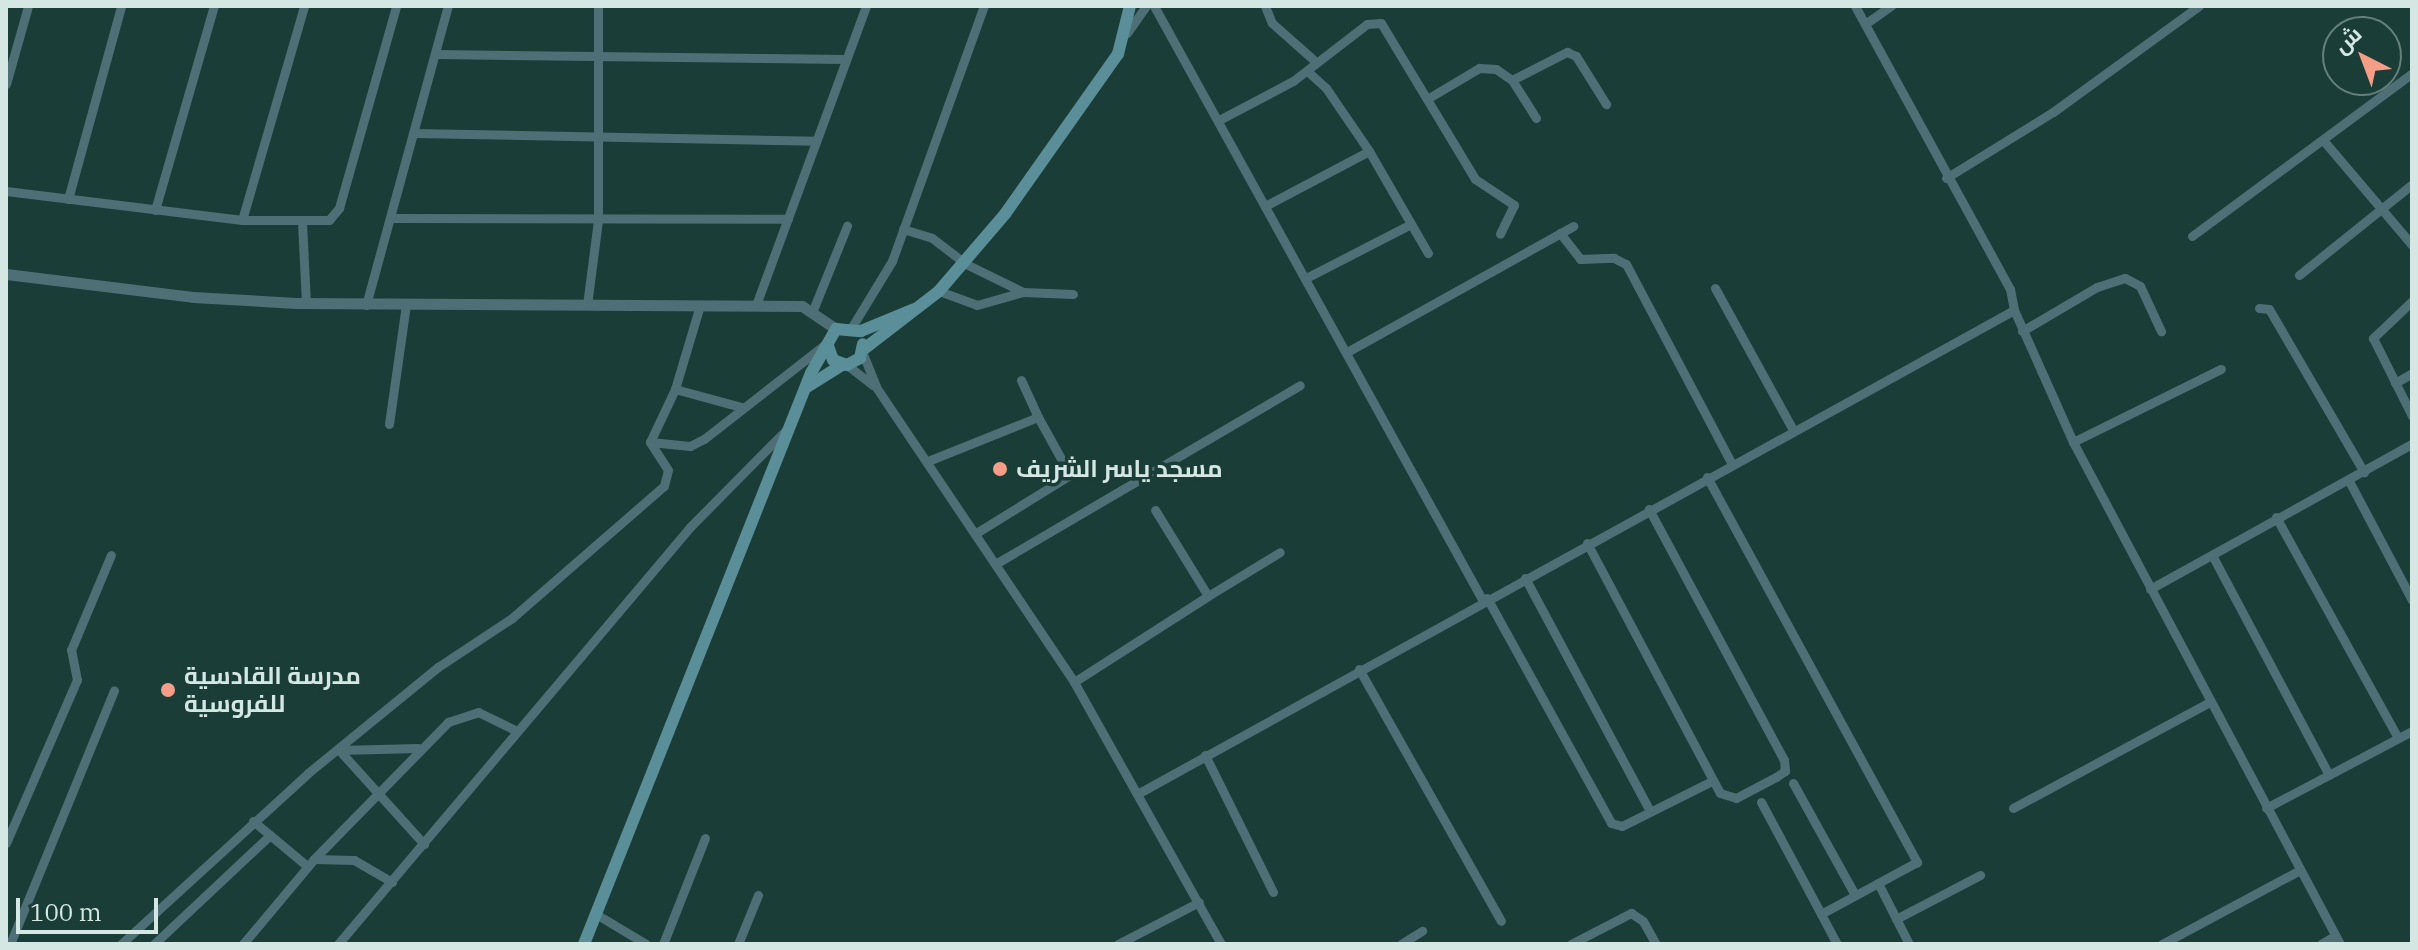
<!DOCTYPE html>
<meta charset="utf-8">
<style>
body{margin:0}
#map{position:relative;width:2418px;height:950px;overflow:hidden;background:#1b3d37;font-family:"IBM Plex Serif",Cairo,serif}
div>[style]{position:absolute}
.minor>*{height:9px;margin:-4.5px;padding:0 4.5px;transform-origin:4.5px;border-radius:4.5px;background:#4f6f76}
.tertiary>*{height:11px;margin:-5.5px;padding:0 5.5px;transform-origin:5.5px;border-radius:5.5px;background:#4f6f76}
.secondary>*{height:12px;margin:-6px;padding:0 6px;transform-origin:6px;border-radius:6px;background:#5a8f99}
.dots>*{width:22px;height:22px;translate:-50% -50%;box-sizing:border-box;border:4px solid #1b3d37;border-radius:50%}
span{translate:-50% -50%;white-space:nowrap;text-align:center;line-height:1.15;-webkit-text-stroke:7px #1b3d37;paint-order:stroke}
.poi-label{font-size:24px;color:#d5e7e3;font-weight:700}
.left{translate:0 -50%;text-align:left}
.frame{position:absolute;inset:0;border:8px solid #d5e7e3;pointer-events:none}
.north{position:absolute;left:2322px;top:16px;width:80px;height:80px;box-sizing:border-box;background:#1b3d37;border:2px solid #65817c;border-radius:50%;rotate:318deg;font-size:22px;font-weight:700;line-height:32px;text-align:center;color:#d5e7e3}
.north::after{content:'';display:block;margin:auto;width:28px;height:36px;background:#f49e87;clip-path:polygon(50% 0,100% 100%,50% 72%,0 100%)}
.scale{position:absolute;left:16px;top:898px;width:142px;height:36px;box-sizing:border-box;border:4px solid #d5e7e3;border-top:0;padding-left:10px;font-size:24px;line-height:28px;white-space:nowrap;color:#d5e7e3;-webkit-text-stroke:6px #1b3d37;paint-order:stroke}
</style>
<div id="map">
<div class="minor">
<i style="left:1154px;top:6px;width:680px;rotate:61.06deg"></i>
<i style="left:1265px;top:6px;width:18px;rotate:68deg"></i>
<i style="left:1272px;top:23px;width:59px;rotate:41.6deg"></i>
<i style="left:1855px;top:6px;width:323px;rotate:61.3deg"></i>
<i style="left:2010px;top:289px;width:21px;rotate:79deg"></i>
<i style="left:1865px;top:24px;width:32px;rotate:-35deg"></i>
<i style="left:1127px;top:33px;width:33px;rotate:-55deg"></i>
<i style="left:435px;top:54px;width:410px;rotate:0.7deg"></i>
<i style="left:1512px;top:80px;width:45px;rotate:57.7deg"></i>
<i style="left:6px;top:84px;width:81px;rotate:-74.2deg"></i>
<i style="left:1427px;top:99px;width:61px;rotate:-30.8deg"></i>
<i style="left:1479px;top:68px;width:17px;rotate:3deg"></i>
<i style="left:1496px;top:69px;width:19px;rotate:35deg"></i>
<i style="left:1512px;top:80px;width:62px;rotate:-27deg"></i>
<i style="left:1567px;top:52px;width:10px;rotate:24deg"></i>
<i style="left:1576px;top:56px;width:57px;rotate:58deg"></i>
<i style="left:1219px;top:120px;width:84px;rotate:-27.8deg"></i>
<i style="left:1293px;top:81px;width:93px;rotate:-37.6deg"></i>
<i style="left:1367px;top:24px;width:14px;rotate:-4deg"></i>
<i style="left:1381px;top:23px;width:182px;rotate:58.9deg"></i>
<i style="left:1475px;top:179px;width:47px;rotate:33.7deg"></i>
<i style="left:1514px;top:205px;width:32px;rotate:116deg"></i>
<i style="left:413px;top:133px;width:403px;rotate:1.1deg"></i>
<i style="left:2323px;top:140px;width:138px;rotate:49.7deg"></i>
<i style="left:1369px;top:151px;width:118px;rotate:60deg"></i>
<i style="left:1946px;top:178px;width:126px;rotate:-31.7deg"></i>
<i style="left:2053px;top:112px;width:180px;rotate:-36deg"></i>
<i style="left:6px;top:191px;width:238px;rotate:7deg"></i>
<i style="left:242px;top:220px;width:87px"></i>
<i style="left:329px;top:220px;width:16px;rotate:-50deg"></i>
<i style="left:339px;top:208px;width:210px;rotate:-74.2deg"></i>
<i style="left:68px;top:199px;width:200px;rotate:-74.6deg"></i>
<i style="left:1267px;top:205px;width:115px;rotate:-27.9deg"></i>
<i style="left:1369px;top:151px;width:76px;rotate:-124.3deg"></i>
<i style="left:1326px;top:88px;width:25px;rotate:-138deg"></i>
<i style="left:155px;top:210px;width:212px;rotate:-73.9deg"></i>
<i style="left:390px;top:218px;width:398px;rotate:0.1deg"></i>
<i style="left:242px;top:220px;width:223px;rotate:-73.8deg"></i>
<i style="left:302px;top:222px;width:81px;rotate:87.2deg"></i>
<i style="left:903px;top:229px;width:30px;rotate:17deg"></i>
<i style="left:932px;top:238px;width:43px;rotate:37.4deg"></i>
<i style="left:966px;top:264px;width:64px;rotate:26.2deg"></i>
<i style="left:1560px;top:233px;width:33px;rotate:52deg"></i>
<i style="left:1580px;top:259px;width:34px;rotate:-2deg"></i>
<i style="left:1614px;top:258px;width:13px;rotate:27deg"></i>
<i style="left:1626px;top:264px;width:226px;rotate:62.1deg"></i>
<i style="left:2192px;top:236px;width:274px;rotate:-36.5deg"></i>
<i style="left:2299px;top:275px;width:145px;rotate:-38.8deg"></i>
<i style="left:1306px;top:278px;width:118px;rotate:-27.2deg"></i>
<i style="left:1715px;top:288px;width:162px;rotate:61.2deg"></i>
<i style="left:939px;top:291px;width:40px;rotate:20.2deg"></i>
<i style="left:977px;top:305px;width:48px;rotate:-15.8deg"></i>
<i style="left:1023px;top:292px;width:50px;rotate:2.3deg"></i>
<i style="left:2412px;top:301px;width:54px;rotate:136.5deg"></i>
<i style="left:2373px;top:338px;width:87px;rotate:63.4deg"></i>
<i style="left:366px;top:305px;width:310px;rotate:-74.7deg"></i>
<i style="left:587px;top:305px;width:86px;rotate:-82.6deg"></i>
<i style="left:598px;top:220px;width:214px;rotate:-90deg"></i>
<i style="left:756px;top:305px;width:319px;rotate:-69.8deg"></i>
<i style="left:2259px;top:308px;width:10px;rotate:6deg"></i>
<i style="left:2269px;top:309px;width:189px;rotate:59.8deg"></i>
<i style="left:813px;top:310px;width:91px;rotate:-68deg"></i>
<i style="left:850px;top:330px;width:81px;rotate:-58.7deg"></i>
<i style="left:892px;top:261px;width:271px;rotate:-70.2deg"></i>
<i style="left:2022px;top:331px;width:87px;rotate:-30.4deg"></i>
<i style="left:2097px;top:287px;width:29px;rotate:-18deg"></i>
<i style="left:2125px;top:278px;width:17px;rotate:28deg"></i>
<i style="left:2140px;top:286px;width:50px;rotate:65deg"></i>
<i style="left:1347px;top:352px;width:259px;rotate:-29.1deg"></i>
<i style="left:863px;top:354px;width:35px;rotate:68deg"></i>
<i style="left:876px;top:387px;width:355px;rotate:56.1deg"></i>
<i style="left:1074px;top:682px;width:300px;rotate:60.7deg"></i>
<i style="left:847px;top:365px;width:33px;rotate:38deg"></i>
<i style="left:1021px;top:380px;width:41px;rotate:65.3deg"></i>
<i style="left:2395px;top:383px;width:20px;rotate:-30deg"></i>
<i style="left:675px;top:389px;width:68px;rotate:15.3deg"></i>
<i style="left:389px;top:424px;width:120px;rotate:-81.9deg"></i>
<i style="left:650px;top:442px;width:40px;rotate:5.7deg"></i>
<i style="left:690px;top:446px;width:16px;rotate:-27deg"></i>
<i style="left:704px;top:439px;width:157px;rotate:-38deg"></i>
<i style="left:2073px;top:442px;width:165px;rotate:-26.3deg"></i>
<i style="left:928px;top:461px;width:118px;rotate:-21.8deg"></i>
<i style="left:1038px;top:417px;width:66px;rotate:61.1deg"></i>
<i style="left:1070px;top:475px;width:110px;rotate:148.3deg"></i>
<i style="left:1707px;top:477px;width:439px;rotate:61.4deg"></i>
<i style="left:1917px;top:862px;width:109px;rotate:151.6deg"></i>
<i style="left:1821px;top:914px;width:34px;rotate:62deg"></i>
<i style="left:2349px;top:481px;width:135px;rotate:62.1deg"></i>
<i style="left:2276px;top:517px;width:252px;rotate:61.1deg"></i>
<i style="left:1587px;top:543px;width:283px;rotate:62deg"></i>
<i style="left:1720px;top:793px;width:17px;rotate:17deg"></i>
<i style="left:1736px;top:798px;width:45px;rotate:-27.7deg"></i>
<i style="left:1776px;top:777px;width:11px;rotate:-34deg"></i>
<i style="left:1785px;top:771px;width:11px;rotate:-95deg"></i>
<i style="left:1784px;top:760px;width:285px;rotate:-118.3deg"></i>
<i style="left:2212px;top:555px;width:249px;rotate:62deg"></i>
<i style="left:997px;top:563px;width:351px;rotate:-30.4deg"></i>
<i style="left:1525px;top:578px;width:264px;rotate:61.8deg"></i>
<i style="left:2150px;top:589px;width:299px;rotate:-29deg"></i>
<i style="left:1208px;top:596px;width:84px;rotate:-31.4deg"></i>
<i style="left:1487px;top:598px;width:257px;rotate:61.1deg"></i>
<i style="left:1611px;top:823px;width:11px;rotate:15deg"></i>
<i style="left:1622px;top:826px;width:101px;rotate:-26.6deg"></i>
<i style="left:1359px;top:669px;width:289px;rotate:60.6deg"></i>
<i style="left:1074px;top:682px;width:159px;rotate:-32.7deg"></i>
<i style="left:1208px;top:596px;width:101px;rotate:-121.6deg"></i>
<i style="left:418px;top:748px;width:79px;rotate:178.5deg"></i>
<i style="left:339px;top:750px;width:127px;rotate:47.9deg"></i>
<i style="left:1205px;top:755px;width:153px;rotate:63.6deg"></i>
<i style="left:1793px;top:783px;width:128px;rotate:61deg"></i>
<i style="left:1139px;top:793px;width:999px;rotate:-28.9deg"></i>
<i style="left:2014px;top:310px;width:145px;rotate:65.9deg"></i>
<i style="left:2073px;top:442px;width:569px;rotate:61.99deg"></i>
<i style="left:1761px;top:802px;width:127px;rotate:61.8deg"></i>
<i style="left:2013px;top:808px;width:224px;rotate:-28.3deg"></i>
<i style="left:2266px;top:808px;width:165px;rotate:-27.8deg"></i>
<i style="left:253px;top:821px;width:70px;rotate:39.8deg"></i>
<i style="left:6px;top:843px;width:178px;rotate:-66.5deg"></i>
<i style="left:77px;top:680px;width:31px;rotate:-101deg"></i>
<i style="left:71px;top:650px;width:103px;rotate:-67.2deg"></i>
<i style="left:314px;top:859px;width:40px;rotate:1.4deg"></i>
<i style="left:354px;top:860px;width:44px;rotate:30.1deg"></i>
<i style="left:1878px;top:883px;width:68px;rotate:63.1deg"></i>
<i style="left:596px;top:914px;width:58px;rotate:31deg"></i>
<i style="left:1896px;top:919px;width:95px;rotate:-27.6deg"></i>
<i style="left:10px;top:944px;width:274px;rotate:-67.7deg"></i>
<i style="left:121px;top:944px;width:253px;rotate:-42.4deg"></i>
<i style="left:308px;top:773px;width:168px;rotate:-39.2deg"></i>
<i style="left:438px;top:667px;width:89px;rotate:-33.5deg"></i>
<i style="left:512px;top:618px;width:201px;rotate:-41deg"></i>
<i style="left:664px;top:486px;width:16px;rotate:-76deg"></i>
<i style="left:668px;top:470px;width:33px;rotate:-123deg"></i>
<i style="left:650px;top:442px;width:59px;rotate:-64.7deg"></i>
<i style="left:675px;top:389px;width:88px;rotate:-73.4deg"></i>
<i style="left:154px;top:944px;width:159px;rotate:-43.2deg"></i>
<i style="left:243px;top:944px;width:111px;rotate:-50.1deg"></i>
<i style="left:314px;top:859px;width:192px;rotate:-45.6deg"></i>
<i style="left:448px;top:722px;width:32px;rotate:-18deg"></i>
<i style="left:478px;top:712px;width:43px;rotate:26deg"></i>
<i style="left:338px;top:944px;width:546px;rotate:-49.83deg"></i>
<i style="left:690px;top:527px;width:135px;rotate:-45.3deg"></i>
<i style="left:663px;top:944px;width:114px;rotate:-68.4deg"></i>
<i style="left:738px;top:944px;width:53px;rotate:-67.8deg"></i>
<i style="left:1118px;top:944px;width:91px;rotate:-27.4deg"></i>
<i style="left:1401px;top:944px;width:25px;rotate:-32deg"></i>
<i style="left:1571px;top:944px;width:68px;rotate:-27.3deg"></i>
<i style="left:1631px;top:913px;width:14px;rotate:34deg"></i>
<i style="left:1643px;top:921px;width:26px;rotate:61deg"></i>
<i style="left:2162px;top:944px;width:157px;rotate:-28.2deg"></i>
<i style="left:2321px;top:944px;width:16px;rotate:-30deg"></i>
</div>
<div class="tertiary">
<i style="left:6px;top:274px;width:188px;rotate:7deg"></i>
<i style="left:193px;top:297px;width:103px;rotate:3.3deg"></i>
<i style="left:296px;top:303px;width:506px;rotate:0.34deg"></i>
<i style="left:802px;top:306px;width:41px;rotate:34.1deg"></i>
</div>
<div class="secondary">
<i style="left:828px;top:346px;width:15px;rotate:70deg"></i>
<i style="left:833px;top:360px;width:15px;rotate:20deg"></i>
<i style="left:847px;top:365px;width:15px;rotate:-28deg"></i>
<i style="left:860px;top:358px;width:14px;rotate:-78deg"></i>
<i style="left:864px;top:349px;width:95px;rotate:-37.7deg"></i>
<i style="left:939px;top:291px;width:101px;rotate:-49.4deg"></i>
<i style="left:1005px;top:214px;width:196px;rotate:-54.8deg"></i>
<i style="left:1118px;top:54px;width:49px;rotate:-76deg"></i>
<i style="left:807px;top:387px;width:41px;rotate:-32.2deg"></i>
<i style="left:584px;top:944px;width:614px;rotate:-68.32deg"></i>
<i style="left:811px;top:373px;width:51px;rotate:-60.4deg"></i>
<i style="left:836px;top:329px;width:25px;rotate:5deg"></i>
<i style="left:861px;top:331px;width:57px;rotate:-22.5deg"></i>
</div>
<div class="dots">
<i style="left:1000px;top:469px;background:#f49e87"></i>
<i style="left:168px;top:690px;background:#f49e87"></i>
</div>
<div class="poi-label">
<span class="left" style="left:1016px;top:469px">مسجد ياسر الشريف</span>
<span class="left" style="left:184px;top:690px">مدرسة القادسية<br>للفروسية</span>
</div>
<div class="frame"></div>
<div class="north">ش</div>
<div class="scale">100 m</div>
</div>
